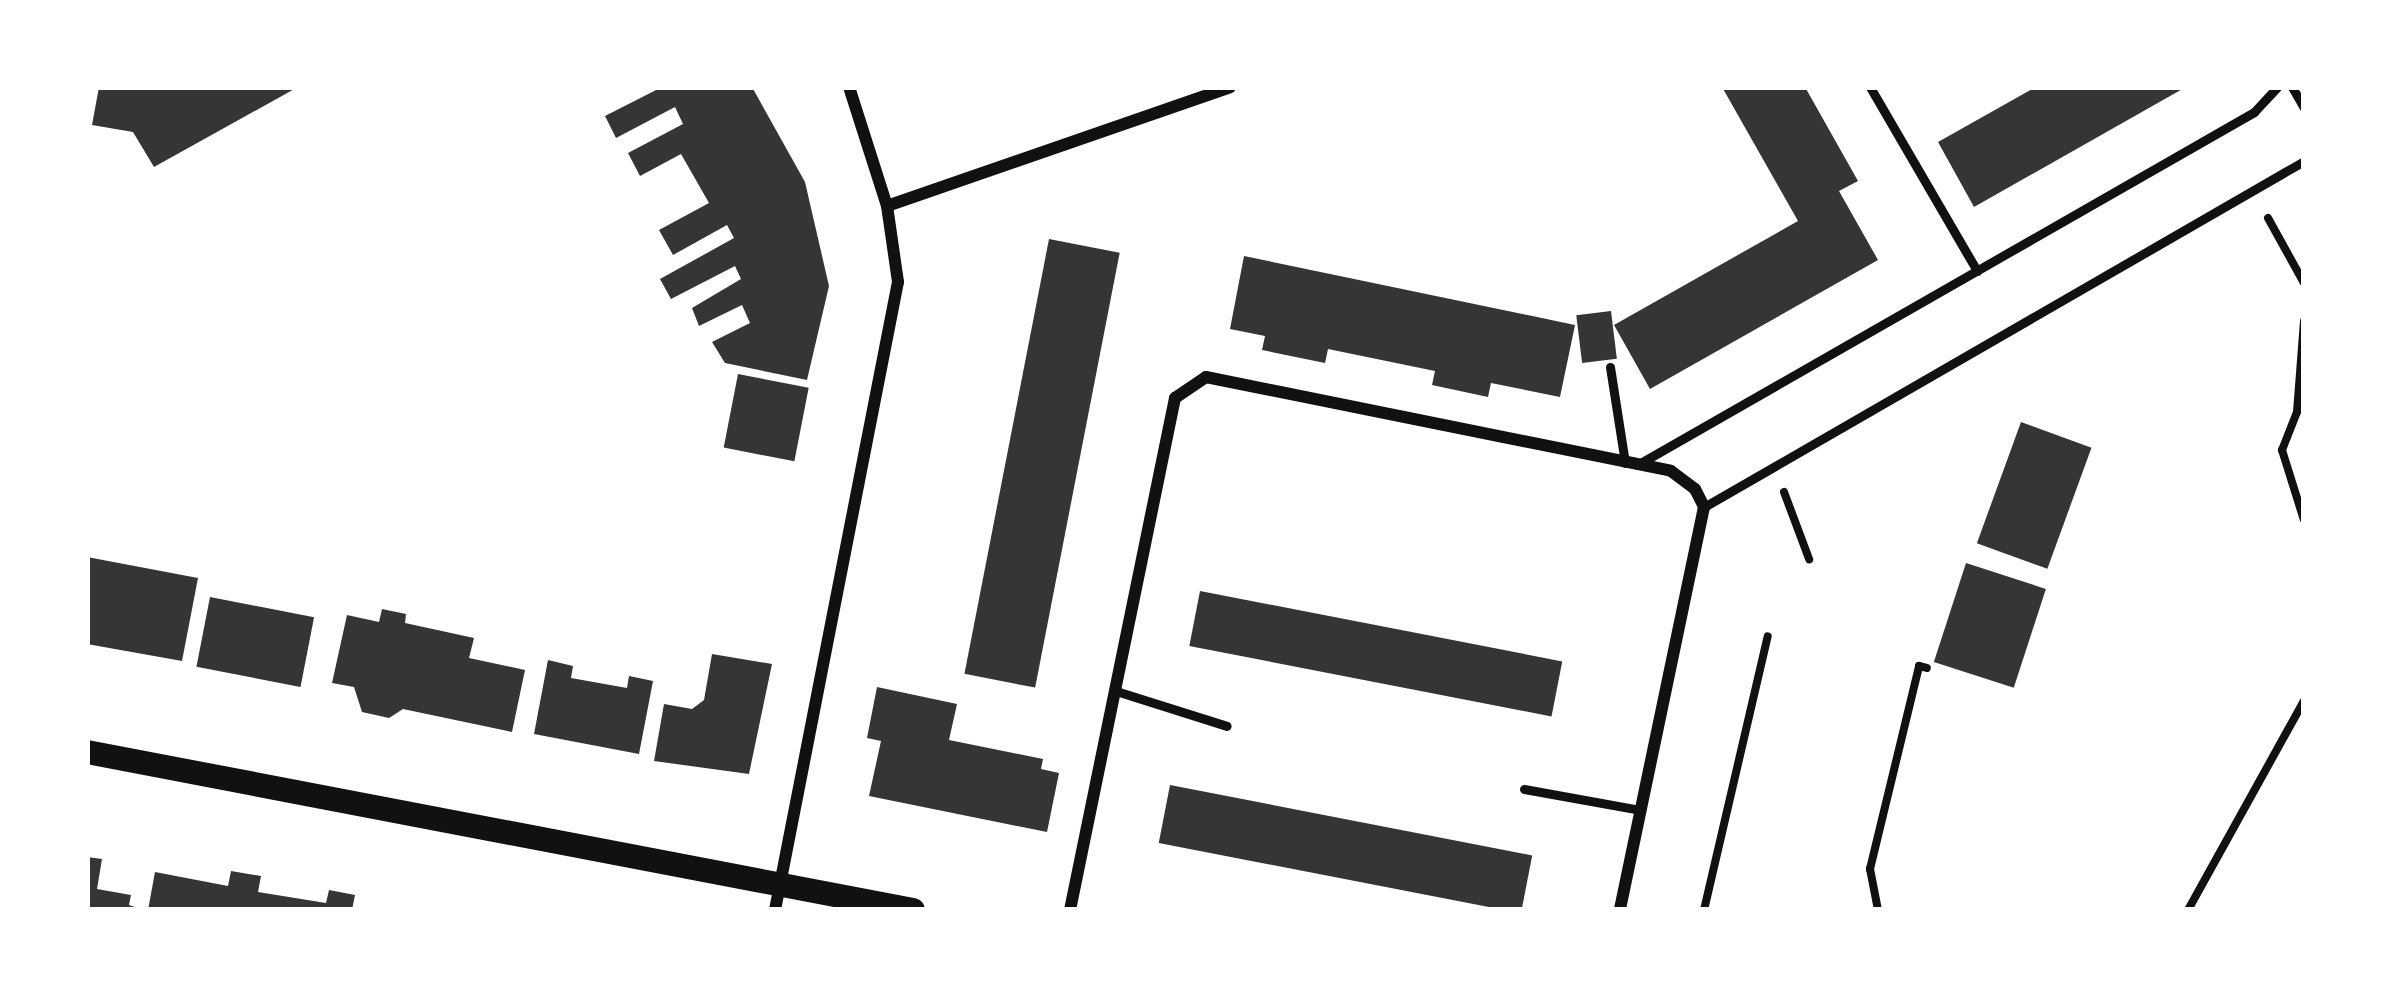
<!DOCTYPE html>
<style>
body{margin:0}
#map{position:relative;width:2391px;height:997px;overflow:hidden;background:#fff;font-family:"Nunito Sans",sans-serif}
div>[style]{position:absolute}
.building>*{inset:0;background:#353535;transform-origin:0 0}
.path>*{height:8px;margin:-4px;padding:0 4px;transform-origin:4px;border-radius:4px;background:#111}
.service>*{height:9px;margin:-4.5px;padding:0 4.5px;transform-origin:4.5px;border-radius:4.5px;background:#111}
.minor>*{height:12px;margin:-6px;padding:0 6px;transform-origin:6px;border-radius:6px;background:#111}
.secondary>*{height:24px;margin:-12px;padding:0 12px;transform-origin:12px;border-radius:12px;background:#111}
span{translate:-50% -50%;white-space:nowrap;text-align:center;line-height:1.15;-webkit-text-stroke:9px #fff;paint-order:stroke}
.frame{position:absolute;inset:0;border:90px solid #fff;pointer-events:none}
</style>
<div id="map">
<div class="building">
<i style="clip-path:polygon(99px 87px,298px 87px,154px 167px,133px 132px,92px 125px)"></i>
<i style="clip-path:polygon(662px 87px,752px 87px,805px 182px,829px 286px,807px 380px,725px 363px,712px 342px,750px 323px,742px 305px,699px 326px,692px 308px,741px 279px,735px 266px,671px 299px,660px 279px,734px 238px,727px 225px,673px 255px,659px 230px,709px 203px,681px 154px,640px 176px,628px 153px,683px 124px,675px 107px,616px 138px,605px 116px)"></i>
<i style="clip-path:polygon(1722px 87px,1805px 87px,1858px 181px,1839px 191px,1878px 260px,1650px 389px,1614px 325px,1798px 221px)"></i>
<i style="clip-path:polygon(2036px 87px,2186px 87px,1974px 207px,1938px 142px)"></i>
<i style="left:1049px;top:239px;width:72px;height:443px;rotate:11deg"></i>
<i style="clip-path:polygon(1244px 256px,1575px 325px,1560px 397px,1491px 383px,1488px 397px,1432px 385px,1435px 371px,1328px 349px,1325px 363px,1262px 350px,1265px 336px,1230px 329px)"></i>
<i style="left:1611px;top:311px;width:48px;height:35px;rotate:83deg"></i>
<i style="left:738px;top:374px;width:72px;height:75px;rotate:11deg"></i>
<i style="left:2021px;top:422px;width:75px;height:129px;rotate:20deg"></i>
<i style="clip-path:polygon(87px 557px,198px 578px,182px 661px,87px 644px)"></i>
<i style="left:1966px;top:563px;width:84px;height:104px;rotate:18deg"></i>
<i style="left:1200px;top:591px;width:369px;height:56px;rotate:11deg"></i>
<i style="left:210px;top:597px;width:106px;height:71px;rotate:11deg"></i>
<i style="clip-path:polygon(382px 609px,406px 614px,405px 623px,474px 638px,469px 658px,525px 670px,512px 732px,403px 709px,389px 718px,362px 712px,354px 687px,332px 683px,347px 615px,379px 622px)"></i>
<i style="clip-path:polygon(712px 654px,772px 664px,749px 774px,654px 761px,664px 704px,692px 709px,704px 700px)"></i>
<i style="clip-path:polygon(548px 660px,573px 666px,571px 678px,627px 688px,629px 676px,653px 681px,639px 754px,534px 734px)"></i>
<i style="clip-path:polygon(877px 687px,957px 704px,949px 740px,1043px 759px,1041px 769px,1059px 773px,1047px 832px,869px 796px,881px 741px,867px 738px)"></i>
<i style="left:1170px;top:785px;width:369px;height:59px;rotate:11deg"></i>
<i style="clip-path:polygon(87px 857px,102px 859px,97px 889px,131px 895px,129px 905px,143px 910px,87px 910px)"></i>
<i style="clip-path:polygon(231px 871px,261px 876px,258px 892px,326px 903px,329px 890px,355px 895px,352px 910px,148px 910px,155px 872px,228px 886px)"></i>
</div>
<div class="path">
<i style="left:2268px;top:218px;width:74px;rotate:61deg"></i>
<i style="left:2304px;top:321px;width:91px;rotate:94.4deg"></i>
<i style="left:2297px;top:412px;width:41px;rotate:111.5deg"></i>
<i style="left:2282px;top:450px;width:73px;rotate:72.6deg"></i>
<i style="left:1784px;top:492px;width:72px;rotate:69.5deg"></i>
<i style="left:1704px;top:910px;width:281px;rotate:-76.9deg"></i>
<i style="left:1878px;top:910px;width:42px;rotate:-101deg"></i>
<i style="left:1870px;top:869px;width:209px;rotate:-76.4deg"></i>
<i style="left:1919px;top:666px;width:8px;rotate:14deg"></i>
<i style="left:2188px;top:910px;width:239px;rotate:-61deg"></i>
</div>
<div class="service">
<i style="left:1870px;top:87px;width:213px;rotate:59.8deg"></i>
<i style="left:2292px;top:87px;width:24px;rotate:60deg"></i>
<i style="left:1610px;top:367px;width:97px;rotate:81.1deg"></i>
<i style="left:1637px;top:465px;width:711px;rotate:-29.77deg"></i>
<i style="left:2254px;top:112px;width:34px;rotate:-47deg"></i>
<i style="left:1704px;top:507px;width:693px;rotate:-29.97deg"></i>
<i style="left:1116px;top:691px;width:116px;rotate:17.5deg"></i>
<i style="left:1524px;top:789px;width:119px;rotate:10.2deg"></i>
</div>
<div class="minor">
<i style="left:887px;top:206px;width:363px;rotate:-19.1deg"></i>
<i style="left:775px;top:910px;width:640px;rotate:-78.92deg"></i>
<i style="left:898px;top:282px;width:77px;rotate:-98.2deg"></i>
<i style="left:887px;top:206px;width:125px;rotate:-107.7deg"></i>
<i style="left:1070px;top:910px;width:523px;rotate:-78.41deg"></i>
<i style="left:1175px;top:398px;width:37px;rotate:-34deg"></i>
<i style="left:1206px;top:377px;width:474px;rotate:11.4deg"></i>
<i style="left:1671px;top:471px;width:30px;rotate:37deg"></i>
<i style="left:1695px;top:489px;width:20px;rotate:63deg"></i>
<i style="left:1704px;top:507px;width:412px;rotate:101.8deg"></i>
</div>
<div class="secondary">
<i style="left:87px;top:752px;width:841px;rotate:10.83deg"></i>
</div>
<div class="frame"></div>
</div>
